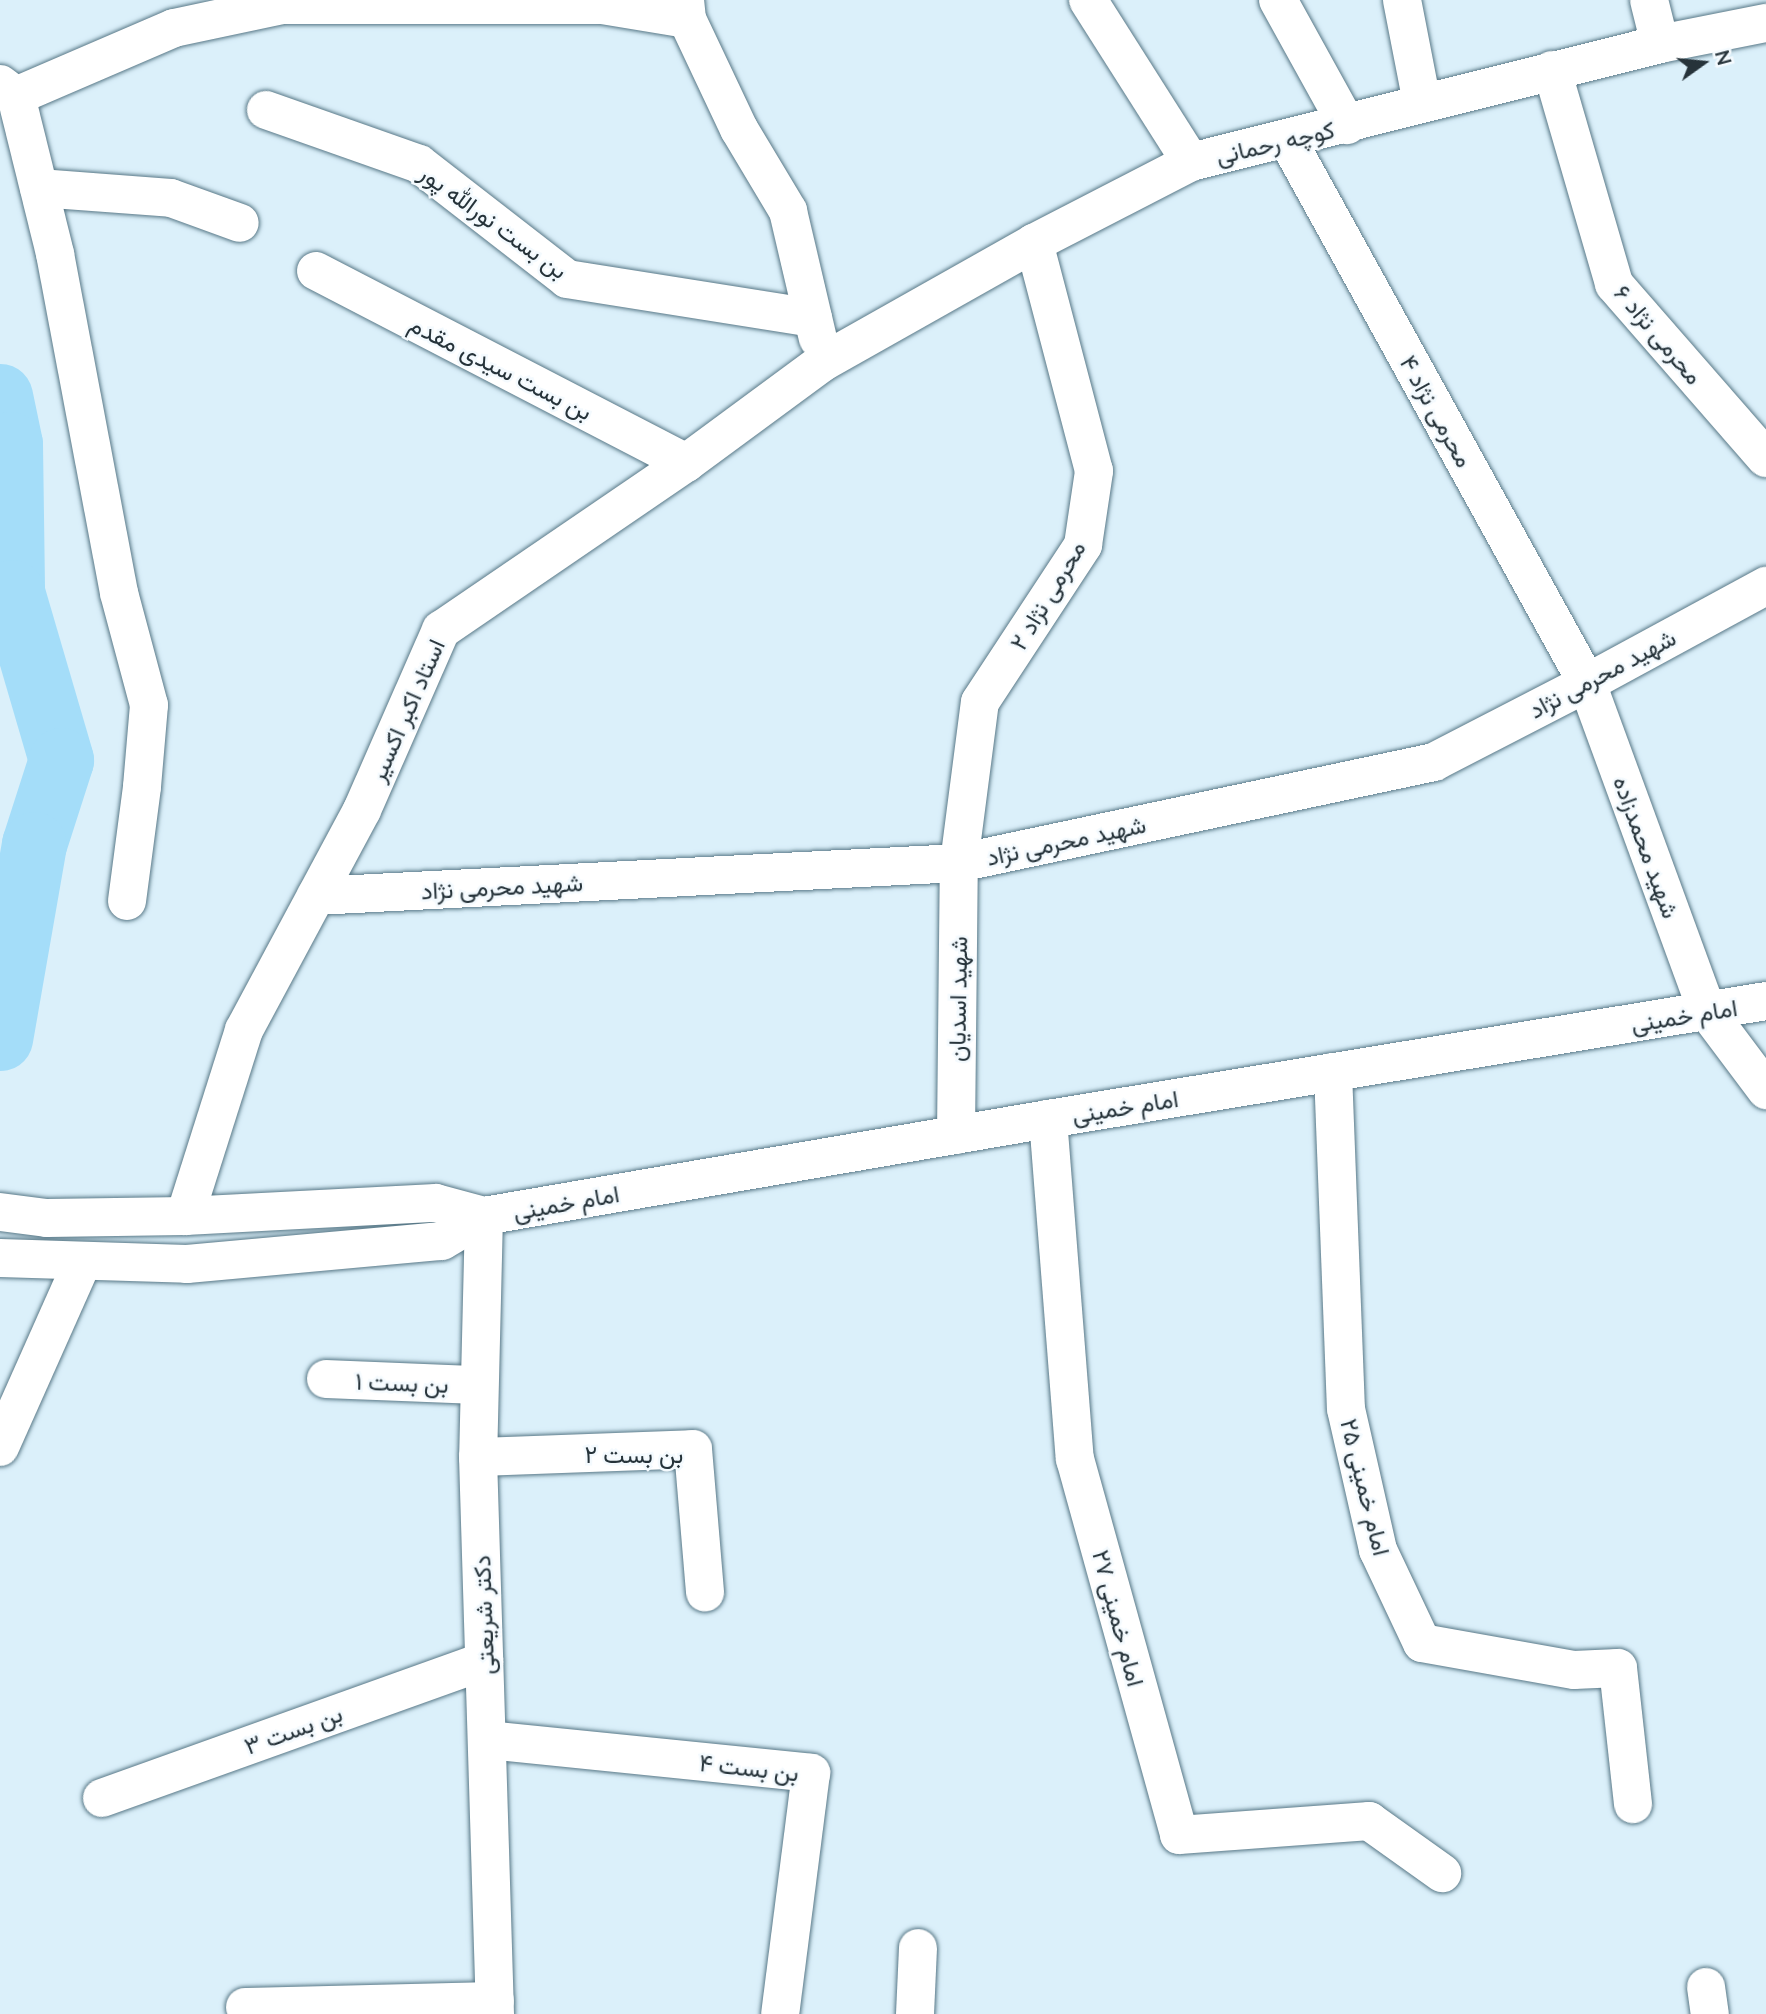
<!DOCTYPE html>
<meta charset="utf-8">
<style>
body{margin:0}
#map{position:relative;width:1766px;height:2014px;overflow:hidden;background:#dbf0fa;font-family:Lato,Vazirmatn,sans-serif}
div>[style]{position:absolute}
.river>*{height:65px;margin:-32.5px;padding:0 32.5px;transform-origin:32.5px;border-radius:32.5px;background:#a4ddf9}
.roads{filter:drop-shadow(0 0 2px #587887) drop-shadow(0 0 2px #587887)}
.minor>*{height:38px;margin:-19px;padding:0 19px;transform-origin:19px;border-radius:19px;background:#fff}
span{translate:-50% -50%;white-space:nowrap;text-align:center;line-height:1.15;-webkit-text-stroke:5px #f4fafe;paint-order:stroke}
.street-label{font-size:24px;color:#26333a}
.north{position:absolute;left:1668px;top:28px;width:70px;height:70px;-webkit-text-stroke:5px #f4fafe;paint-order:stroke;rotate:75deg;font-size:19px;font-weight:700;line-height:28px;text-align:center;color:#26333a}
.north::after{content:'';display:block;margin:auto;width:24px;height:32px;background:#26333a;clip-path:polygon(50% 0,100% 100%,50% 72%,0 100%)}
</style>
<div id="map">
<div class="river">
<i style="left:0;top:396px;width:49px;rotate:78.2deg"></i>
<i style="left:10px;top:444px;width:148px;rotate:89.2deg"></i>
<i style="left:12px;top:592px;width:175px;rotate:73.7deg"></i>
<i style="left:61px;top:760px;width:88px;rotate:107.8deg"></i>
<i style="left:34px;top:844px;width:197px;rotate:99.9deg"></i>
</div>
<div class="roads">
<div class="minor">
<i style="left:685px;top:0;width:19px;rotate:84deg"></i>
<i style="left:687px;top:19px;width:122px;rotate:64.7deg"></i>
<i style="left:739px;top:129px;width:96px;rotate:59.1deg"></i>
<i style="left:788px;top:211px;width:131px;rotate:76.8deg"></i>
<i style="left:1088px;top:0;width:192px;rotate:57.6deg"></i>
<i style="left:1278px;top:0;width:143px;rotate:61.1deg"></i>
<i style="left:1402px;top:0;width:105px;rotate:79deg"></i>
<i style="left:1649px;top:0;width:45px;rotate:76deg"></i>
<i style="left:1552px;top:70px;width:223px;rotate:73.8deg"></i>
<i style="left:1614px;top:284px;width:231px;rotate:48.9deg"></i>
<i style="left:0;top:84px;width:20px;rotate:37deg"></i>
<i style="left:16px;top:96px;width:172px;rotate:-23.3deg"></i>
<i style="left:174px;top:28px;width:110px;rotate:-12deg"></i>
<i style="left:282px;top:5px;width:320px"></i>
<i style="left:602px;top:5px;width:86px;rotate:9.4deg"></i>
<i style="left:16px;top:96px;width:163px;rotate:76.1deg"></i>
<i style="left:55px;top:254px;width:345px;rotate:79.3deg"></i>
<i style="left:119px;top:593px;width:116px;rotate:75deg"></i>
<i style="left:149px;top:705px;width:82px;rotate:94.9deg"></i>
<i style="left:142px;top:787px;width:115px;rotate:97.5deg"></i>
<i style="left:266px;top:110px;width:162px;rotate:19.4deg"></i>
<i style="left:419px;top:164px;width:187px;rotate:37.8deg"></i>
<i style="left:567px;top:279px;width:249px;rotate:9deg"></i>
<i style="left:1287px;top:139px;width:621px;rotate:61.12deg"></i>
<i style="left:1587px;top:683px;width:349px;rotate:69.9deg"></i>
<i style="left:1707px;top:1011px;width:99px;rotate:53.2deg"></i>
<i style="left:39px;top:188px;width:132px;rotate:4.3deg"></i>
<i style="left:171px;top:198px;width:73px;rotate:19.9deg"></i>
<i style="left:316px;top:271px;width:417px;rotate:27.4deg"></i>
<i style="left:316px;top:896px;width:644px;rotate:-2.94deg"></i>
<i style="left:959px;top:863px;width:486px;rotate:-12deg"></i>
<i style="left:1434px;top:762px;width:172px;rotate:-27.3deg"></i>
<i style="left:1587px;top:683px;width:204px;rotate:-28.5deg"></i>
<i style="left:1333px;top:1072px;width:337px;rotate:87.8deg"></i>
<i style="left:1346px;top:1409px;width:145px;rotate:77.2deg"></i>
<i style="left:1378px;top:1550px;width:103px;rotate:64.7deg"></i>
<i style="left:1422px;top:1643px;width:154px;rotate:10.1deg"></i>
<i style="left:1574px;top:1670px;width:44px;rotate:-2.6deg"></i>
<i style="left:1618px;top:1668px;width:137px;rotate:83.7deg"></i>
<i style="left:1048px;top:1119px;width:341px;rotate:85.5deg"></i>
<i style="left:1075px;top:1459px;width:390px;rotate:74.5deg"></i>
<i style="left:1179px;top:1835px;width:191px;rotate:-4.2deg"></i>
<i style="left:1369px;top:1821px;width:90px;rotate:35.5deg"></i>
<i style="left:956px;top:1135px;width:272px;rotate:-89.4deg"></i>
<i style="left:959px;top:863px;width:162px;rotate:-82.6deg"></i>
<i style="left:980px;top:702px;width:188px;rotate:-56.7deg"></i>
<i style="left:1083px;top:545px;width:75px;rotate:-81.5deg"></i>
<i style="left:1094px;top:471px;width:236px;rotate:-104.7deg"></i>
<i style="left:0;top:1212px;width:47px;rotate:7.3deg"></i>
<i style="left:47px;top:1218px;width:138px;rotate:-0.8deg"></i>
<i style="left:185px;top:1216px;width:251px;rotate:-3deg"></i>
<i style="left:436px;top:1203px;width:50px;rotate:15.2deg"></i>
<i style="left:185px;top:1216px;width:195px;rotate:-72.4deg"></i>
<i style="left:244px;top:1030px;width:250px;rotate:-61.8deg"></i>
<i style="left:362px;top:810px;width:197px;rotate:-66.3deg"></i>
<i style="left:441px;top:630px;width:297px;rotate:-34.3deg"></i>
<i style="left:686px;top:463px;width:170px;rotate:-36.4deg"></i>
<i style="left:823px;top:362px;width:242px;rotate:-29.4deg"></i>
<i style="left:1034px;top:243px;width:177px;rotate:-27.3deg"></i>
<i style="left:1191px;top:162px;width:484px;rotate:-14.1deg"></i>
<i style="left:1660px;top:44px;width:108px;rotate:-11.2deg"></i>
<i style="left:484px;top:1216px;width:241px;rotate:91.4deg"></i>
<i style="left:478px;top:1457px;width:557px;rotate:88.25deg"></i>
<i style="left:0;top:1258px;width:187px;rotate:1.8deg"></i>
<i style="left:187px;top:1264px;width:256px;rotate:-5.2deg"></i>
<i style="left:442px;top:1241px;width:49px;rotate:-30.8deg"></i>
<i style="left:484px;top:1216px;width:572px;rotate:-9.76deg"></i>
<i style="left:1048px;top:1119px;width:728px;rotate:-9.33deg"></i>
<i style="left:326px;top:1379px;width:152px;rotate:2.3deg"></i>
<i style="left:0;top:1447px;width:201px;rotate:-66deg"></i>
<i style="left:478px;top:1457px;width:215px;rotate:-2.1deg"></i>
<i style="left:693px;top:1449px;width:144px;rotate:85.2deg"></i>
<i style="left:488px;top:1740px;width:325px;rotate:5.8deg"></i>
<i style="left:811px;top:1773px;width:243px;rotate:97.3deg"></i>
<i style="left:102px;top:1798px;width:406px;rotate:-19.7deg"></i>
<i style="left:1706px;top:1987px;width:27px;rotate:82deg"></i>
<i style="left:245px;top:2007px;width:250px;rotate:-1.4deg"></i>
<i style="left:915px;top:2014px;width:66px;rotate:-87.4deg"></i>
</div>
</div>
<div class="street-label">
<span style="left:1275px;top:142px;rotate:-13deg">کوچه رحمانی</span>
<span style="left:494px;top:221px;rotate:36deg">بن بست نورالله پور</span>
<span style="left:1659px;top:334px;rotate:50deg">محرمی نژاد ۶</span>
<span style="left:501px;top:367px;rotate:27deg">بن بست سیدی مقدم</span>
<span style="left:1437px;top:411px;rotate:61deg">محرمی نژاد ۴</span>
<span style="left:1047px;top:595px;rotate:-59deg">محرمی نژاد ۲</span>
<span style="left:1602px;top:673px;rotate:-28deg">شهید محرمی نژاد</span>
<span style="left:406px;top:710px;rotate:-66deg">استاد اکبر اکسیر</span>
<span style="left:1066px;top:840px;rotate:-12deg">شهید محرمی نژاد</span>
<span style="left:1647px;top:847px;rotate:70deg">شهید محمدزاده</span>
<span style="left:502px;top:886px;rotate:-3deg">شهید محرمی نژاد</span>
<span style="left:957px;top:999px;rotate:-89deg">شهید اسدیان</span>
<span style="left:1684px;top:1015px;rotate:-9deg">امام خمینی</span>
<span style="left:1125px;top:1106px;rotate:-9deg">امام خمینی</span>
<span style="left:566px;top:1202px;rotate:-10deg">امام خمینی</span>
<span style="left:402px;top:1382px;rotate:2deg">بن بست ۱</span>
<span style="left:634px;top:1454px">بن بست ۲</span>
<span style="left:1366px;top:1487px;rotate:76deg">امام خمینی ۲۵</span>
<span style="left:483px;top:1615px;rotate:-92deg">دکتر شریعتی</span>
<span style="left:1119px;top:1618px;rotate:75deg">امام خمینی ۲۷</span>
<span style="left:293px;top:1729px;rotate:-20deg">بن بست ۳</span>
<span style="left:749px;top:1767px;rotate:6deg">بن بست ۴</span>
</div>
<div class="north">N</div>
</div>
